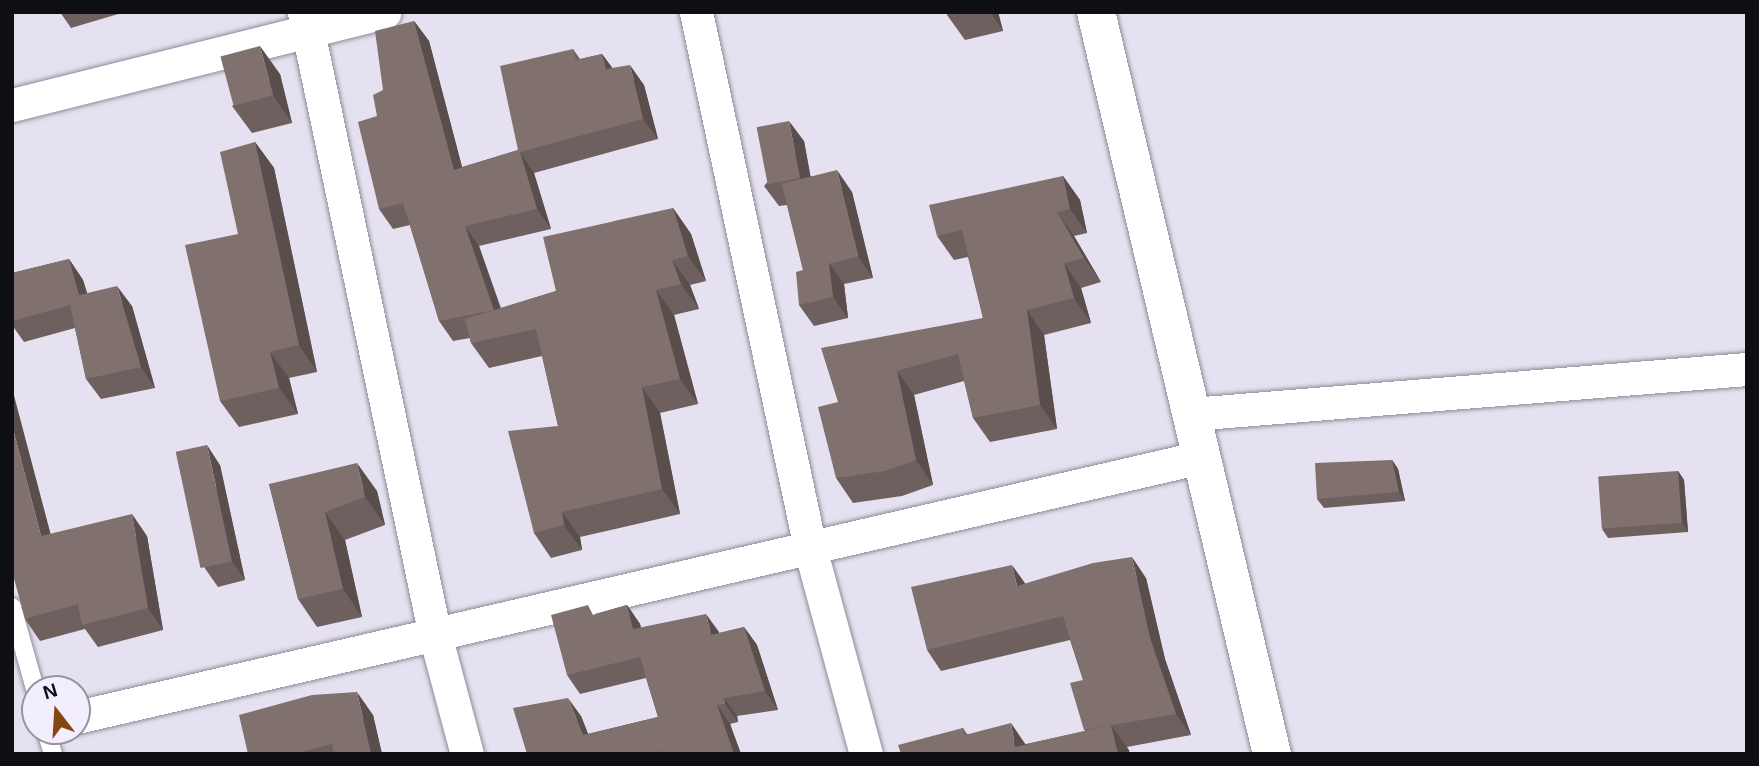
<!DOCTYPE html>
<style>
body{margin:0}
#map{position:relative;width:1759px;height:766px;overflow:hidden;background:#e5e1f0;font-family:Arial,sans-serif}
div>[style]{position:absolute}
.roads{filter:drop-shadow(0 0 2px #8e8a98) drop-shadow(0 0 2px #8e8a98)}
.service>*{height:18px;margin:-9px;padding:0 9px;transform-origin:9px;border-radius:9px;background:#fff}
.minor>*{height:33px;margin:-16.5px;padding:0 16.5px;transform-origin:16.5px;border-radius:16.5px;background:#fff}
.tertiary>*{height:38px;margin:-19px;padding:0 19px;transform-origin:19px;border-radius:19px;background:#fff}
.wall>*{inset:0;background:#6e605f}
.shaded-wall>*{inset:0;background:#5a4e4d}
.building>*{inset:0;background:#80706e;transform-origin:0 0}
span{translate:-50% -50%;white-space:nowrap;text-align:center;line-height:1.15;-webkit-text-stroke:5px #f2eefd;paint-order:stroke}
.frame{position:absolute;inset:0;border:14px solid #0f0e13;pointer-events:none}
.north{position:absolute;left:21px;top:675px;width:70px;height:70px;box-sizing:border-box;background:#f2eefd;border:2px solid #97949f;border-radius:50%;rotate:343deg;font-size:19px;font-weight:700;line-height:28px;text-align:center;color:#0f0e13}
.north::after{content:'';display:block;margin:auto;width:24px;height:32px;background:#874610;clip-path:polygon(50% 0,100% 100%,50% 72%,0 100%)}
</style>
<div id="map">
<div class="roads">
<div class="service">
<i style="left:12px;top:607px;width:85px;rotate:74.3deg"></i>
<i style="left:46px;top:731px;width:24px;rotate:73deg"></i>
</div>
<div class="minor">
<i style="left:304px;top:12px;width:633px;rotate:78.14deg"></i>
<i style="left:434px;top:631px;width:127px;rotate:75deg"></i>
<i style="left:696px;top:12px;width:548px;rotate:77.99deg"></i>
<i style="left:810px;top:548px;width:213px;rotate:74.8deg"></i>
<i style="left:12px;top:105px;width:384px;rotate:-14deg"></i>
<i style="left:1191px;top:414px;width:558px;rotate:-4.63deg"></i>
<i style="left:77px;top:717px;width:1154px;rotate:-13.02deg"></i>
</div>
<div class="tertiary">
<i style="left:1096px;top:12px;width:763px;rotate:76.66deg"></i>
</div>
</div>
<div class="wall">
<i style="clip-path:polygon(60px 12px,125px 12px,71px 28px)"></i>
<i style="clip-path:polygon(947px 12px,998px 12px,1003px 31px,965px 40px,947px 15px)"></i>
<i style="clip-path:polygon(414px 21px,429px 41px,462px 167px,518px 150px,573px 49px,580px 59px,602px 54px,612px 68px,644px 85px,658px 139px,534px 173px,551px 229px,479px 246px,501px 308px,556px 291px,673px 208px,691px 234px,706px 281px,690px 285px,699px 309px,674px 315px,698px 404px,660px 413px,680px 514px,580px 537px,582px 550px,551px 558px,534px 533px,558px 426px,542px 356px,489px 368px,471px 343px,470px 338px,453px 341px,439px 321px,410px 225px,393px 229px,379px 209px,377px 116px,383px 90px)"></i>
<i style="clip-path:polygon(280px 74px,292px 123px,252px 133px,232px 106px)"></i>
<i style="clip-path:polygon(804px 141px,810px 176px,852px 192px,873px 278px,844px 284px,848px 318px,814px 326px,799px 305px,803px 270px,787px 205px,779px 206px,764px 186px)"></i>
<i style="clip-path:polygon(255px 142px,274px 168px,317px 372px,289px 378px,298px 414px,239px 427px,220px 401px,238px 234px)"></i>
<i style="clip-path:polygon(1063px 176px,1080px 200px,1087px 233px,1074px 236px,1101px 282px,1081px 288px,1091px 323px,1044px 335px,1057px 429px,990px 442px,973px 418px,964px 381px,914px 395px,933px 485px,902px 496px,853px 503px,836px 478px,838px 402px,983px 318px,968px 257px,954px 260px,937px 236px)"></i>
<i style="clip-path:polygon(69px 259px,83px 280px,87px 293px,132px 306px,155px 388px,101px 399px,86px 379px,75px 328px,24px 342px,12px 325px,12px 273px)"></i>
<i style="clip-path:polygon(1392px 460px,1398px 469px,1405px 501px,1324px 508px,1317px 499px)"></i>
<i style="clip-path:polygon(220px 465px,245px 580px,218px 587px,204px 567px)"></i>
<i style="clip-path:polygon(1678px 471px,1684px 480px,1688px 532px,1608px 538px,1602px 529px)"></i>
<i style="clip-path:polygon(269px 484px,377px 491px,385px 525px,345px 540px,362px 617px,317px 627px,298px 599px)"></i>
<i style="clip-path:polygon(50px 534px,147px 536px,163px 630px,98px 647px,85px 629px,40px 641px,25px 619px)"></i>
<i style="clip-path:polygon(1146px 578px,1165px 659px,1191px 735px,1127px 747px,1130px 754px,901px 754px,963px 728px,967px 734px,1026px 744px,1085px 731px,1083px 680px,1070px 640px,941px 671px,927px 650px,1025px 584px)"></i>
<i style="clip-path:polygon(627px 605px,640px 624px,641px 628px,719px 633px,744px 627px,757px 645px,778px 710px,737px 716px,738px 722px,730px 724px,741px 754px,527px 754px,581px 716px,588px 734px,658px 717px,646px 678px,580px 694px,567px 675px,595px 614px)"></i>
<i style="clip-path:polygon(373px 715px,382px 754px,248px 754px)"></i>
</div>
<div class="shaded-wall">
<i style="clip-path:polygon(990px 12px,998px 12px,1003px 31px)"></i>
<i style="clip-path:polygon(414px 21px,429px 41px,468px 190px,454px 170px)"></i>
<i style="clip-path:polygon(260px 46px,280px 74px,292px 123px,273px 95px)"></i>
<i style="clip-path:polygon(602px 54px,617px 74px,606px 69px)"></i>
<i style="clip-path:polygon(630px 65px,644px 85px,658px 139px,643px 119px)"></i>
<i style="clip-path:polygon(789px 121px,804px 141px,815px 200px,800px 179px)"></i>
<i style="clip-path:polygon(255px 142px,274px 168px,317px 372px,299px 345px)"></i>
<i style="clip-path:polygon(520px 152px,534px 173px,551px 229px,537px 209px)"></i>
<i style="clip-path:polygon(837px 170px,852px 192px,873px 278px,858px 256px)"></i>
<i style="clip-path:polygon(1063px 176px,1080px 200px,1087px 233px,1070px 209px)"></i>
<i style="clip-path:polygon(673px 208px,691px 234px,706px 281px,688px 256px)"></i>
<i style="clip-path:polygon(1057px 212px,1074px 236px,1101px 282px,1084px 258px)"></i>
<i style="clip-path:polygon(465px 226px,479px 246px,508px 331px,494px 311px)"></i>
<i style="clip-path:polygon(69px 259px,83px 280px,94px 315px,79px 295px)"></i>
<i style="clip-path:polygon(672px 260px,690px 285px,699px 309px,681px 284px)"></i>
<i style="clip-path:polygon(829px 263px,844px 284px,848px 318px,833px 297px)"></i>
<i style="clip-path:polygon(1064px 263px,1081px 288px,1091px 323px,1074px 298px)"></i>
<i style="clip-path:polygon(117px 286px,132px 306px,155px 388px,141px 367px)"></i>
<i style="clip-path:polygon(656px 290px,674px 315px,698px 404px,680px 379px)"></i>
<i style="clip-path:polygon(1027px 310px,1044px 335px,1057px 429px,1040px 405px)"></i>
<i style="clip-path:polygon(270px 352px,289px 378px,298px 414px,279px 388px)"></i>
<i style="clip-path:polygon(897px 371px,914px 395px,933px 485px,916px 460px)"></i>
<i style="clip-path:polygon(642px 387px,660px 413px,680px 514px,662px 489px)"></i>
<i style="clip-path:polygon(12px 388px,57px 558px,41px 536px,12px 425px)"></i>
<i style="clip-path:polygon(207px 445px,220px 465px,245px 580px,232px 561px)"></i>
<i style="clip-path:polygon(1392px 460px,1398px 469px,1405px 501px,1399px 492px)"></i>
<i style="clip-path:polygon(357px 463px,377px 491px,385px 525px,365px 497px)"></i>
<i style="clip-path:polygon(1678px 471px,1684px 480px,1688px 532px,1682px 523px)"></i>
<i style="clip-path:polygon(325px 512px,345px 540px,362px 617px,343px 589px)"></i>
<i style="clip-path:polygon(562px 512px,580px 537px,582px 550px,564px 525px)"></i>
<i style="clip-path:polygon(132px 514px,147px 536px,163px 630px,148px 608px)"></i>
<i style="clip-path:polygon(1132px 557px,1146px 578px,1165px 659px,1191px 735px,1176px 714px,1150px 638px)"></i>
<i style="clip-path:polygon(1012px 565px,1027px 586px,1017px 586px)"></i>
<i style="clip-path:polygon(627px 605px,640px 624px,646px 648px,633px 629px)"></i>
<i style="clip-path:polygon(706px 614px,719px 632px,724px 654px,711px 635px)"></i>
<i style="clip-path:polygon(744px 627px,757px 645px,778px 710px,765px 691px)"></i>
<i style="clip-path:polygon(357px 692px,373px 715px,382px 754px,371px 754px)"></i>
<i style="clip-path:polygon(568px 698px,581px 716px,596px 754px,583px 735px)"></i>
<i style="clip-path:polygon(724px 698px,737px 716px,738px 722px,725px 704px)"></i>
<i style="clip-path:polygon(717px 705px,730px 724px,741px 754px,734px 754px)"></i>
<i style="clip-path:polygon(1011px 723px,1028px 748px,1015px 747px)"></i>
<i style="clip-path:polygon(1111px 725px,1129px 750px,1130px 754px,1118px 754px)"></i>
</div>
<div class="building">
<i style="clip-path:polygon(947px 12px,959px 12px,947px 15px)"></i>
<i style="clip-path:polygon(414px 21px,454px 170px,518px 150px,500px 66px,573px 49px,576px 60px,602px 54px,606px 69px,630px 65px,643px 119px,520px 152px,537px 209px,465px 226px,494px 310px,439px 321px,403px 203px,379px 209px,358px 122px,377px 116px,373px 95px,383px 90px,375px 31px)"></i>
<i style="left:260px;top:46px;width:51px;height:41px;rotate:75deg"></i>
<i style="left:789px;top:121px;width:58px;height:33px;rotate:79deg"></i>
<i style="clip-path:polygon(255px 142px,299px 345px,270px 352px,279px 388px,220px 401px,185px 245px,238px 234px,220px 152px)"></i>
<i style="left:837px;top:170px;width:89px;height:57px;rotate:76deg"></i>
<i style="clip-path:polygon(1063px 176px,1070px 209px,1057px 212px,1084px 258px,1064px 263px,1074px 298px,1027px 310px,1040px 405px,973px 418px,958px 354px,897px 371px,916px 460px,885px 471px,836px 478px,818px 407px,838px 402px,821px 348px,983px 318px,962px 230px,937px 236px,929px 205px)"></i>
<i style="clip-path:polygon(673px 208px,688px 256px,672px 260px,681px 284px,656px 290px,680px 379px,642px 387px,662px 489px,562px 512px,564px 525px,534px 533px,508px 431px,558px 426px,536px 329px,471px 343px,465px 319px,556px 291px,543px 237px)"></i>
<i style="clip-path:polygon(69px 259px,79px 295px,117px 286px,141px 367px,86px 379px,70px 305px,12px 321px,12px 273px)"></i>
<i style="clip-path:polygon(829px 263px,833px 297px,799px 305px,796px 272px)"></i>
<i style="clip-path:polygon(12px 425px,41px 536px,132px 514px,148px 608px,82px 625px,78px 604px,25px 619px,12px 571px)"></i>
<i style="left:207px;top:445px;width:119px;height:32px;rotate:78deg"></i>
<i style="clip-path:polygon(1392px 460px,1399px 492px,1317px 499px,1315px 463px)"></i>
<i style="clip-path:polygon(357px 463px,365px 497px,325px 512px,343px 589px,298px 599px,269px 484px)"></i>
<i style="left:1678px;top:471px;width:52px;height:80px;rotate:86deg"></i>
<i style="clip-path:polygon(1132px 557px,1150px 638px,1176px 714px,1084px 730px,1070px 683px,1083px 680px,1063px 616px,927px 650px,911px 587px,1012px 565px,1017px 586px,1093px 563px)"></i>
<i style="clip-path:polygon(588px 605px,593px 615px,627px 605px,633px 629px,706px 614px,711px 635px,744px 627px,765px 691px,724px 698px,725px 704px,717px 705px,734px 754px,660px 754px,660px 751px,647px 754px,527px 754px,513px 708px,568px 698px,583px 735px,658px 717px,640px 657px,567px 675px,551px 615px)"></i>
<i style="clip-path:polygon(357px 692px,371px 754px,334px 754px,332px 744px,294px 754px,248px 754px,239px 715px,312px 695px)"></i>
<i style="clip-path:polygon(1011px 723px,1015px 747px,1111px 725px,1118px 754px,901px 754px,898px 745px,963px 728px,965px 735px)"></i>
</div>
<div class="frame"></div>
<div class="north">N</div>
</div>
